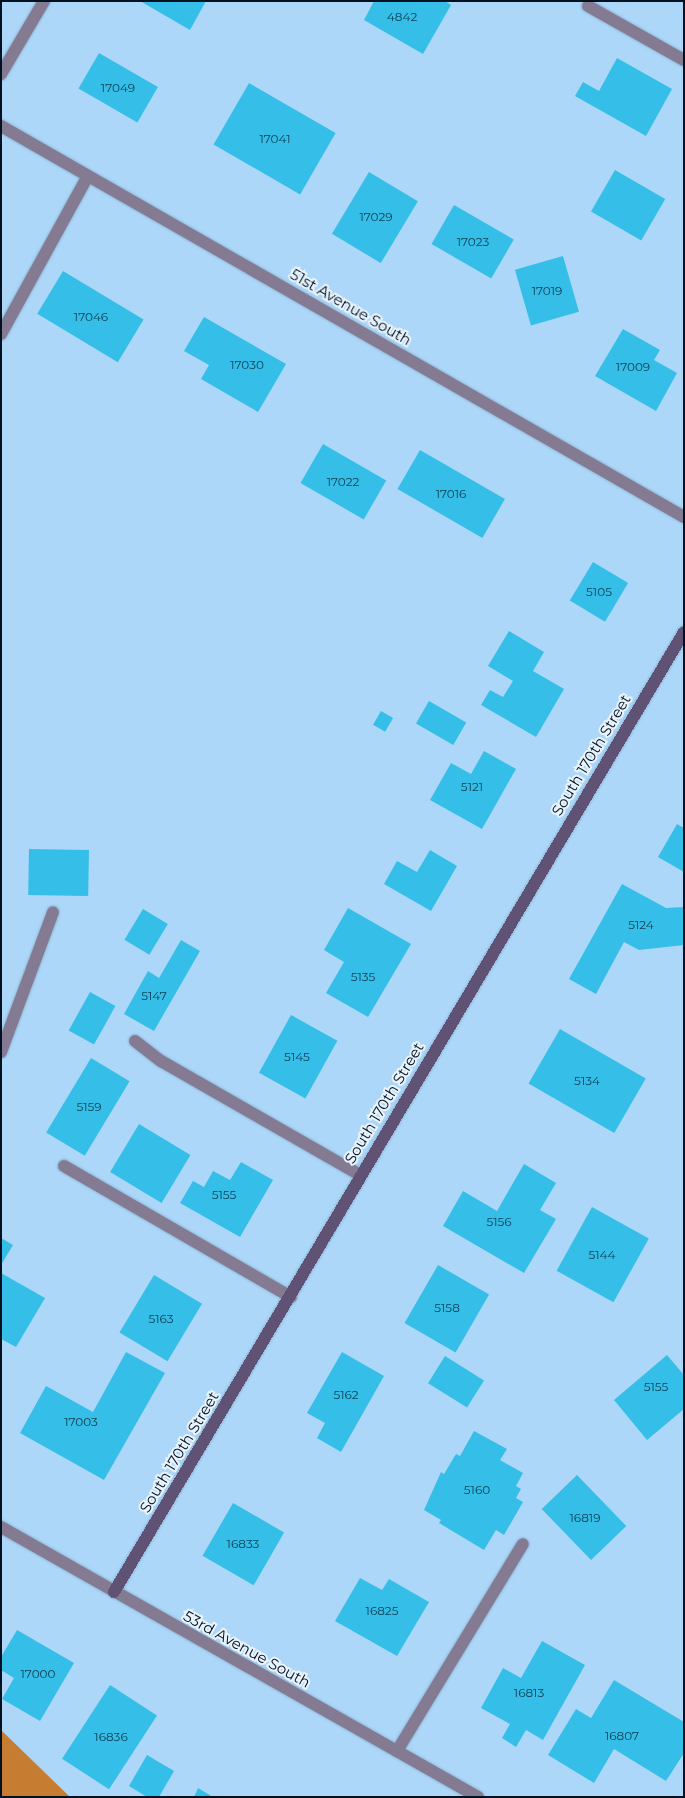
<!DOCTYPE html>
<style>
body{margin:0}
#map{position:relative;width:685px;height:1798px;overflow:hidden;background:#acd7f9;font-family:Montserrat,sans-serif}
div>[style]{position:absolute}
.forest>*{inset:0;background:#c67d31}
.building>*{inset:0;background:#35bfe8;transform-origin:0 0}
.roads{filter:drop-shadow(0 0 1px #8db4d2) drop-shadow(0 0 1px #8db4d2)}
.lane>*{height:12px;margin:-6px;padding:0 6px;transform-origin:6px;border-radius:6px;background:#847b93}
.street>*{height:12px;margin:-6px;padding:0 6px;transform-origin:6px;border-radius:6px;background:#847b93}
.secondary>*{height:12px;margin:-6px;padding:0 6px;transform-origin:6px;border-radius:6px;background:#605274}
span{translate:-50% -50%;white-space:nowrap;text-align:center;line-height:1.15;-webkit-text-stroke:4px #e9f3fc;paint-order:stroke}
.number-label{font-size:12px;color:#0d3d53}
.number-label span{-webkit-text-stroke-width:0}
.street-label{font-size:15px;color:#001221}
.frame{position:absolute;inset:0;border:2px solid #001221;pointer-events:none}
</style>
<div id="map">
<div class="forest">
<i style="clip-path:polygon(1px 1730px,70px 1797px,1px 1797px)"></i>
</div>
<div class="building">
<i style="clip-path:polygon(140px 1px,206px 1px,190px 30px)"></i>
<i style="clip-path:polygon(374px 1px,445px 1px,451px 5px,423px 54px,364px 20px)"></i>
<i style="left:99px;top:53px;width:68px;height:41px;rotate:30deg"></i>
<i style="clip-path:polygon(617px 58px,672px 89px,646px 136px,575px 96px,583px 82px,599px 91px)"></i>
<i style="left:249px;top:83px;width:100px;height:71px;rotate:30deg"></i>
<i style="left:615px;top:170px;width:58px;height:48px;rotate:30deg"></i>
<i style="left:369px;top:172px;width:57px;height:72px;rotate:31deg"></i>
<i style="left:454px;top:205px;width:69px;height:45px;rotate:30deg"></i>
<i style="left:563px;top:256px;width:58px;height:50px;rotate:74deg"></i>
<i style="left:63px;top:271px;width:94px;height:50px;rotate:31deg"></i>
<i style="clip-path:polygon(204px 317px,286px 364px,258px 412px,201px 379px,209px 365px,184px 351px)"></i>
<i style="clip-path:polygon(623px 329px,660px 350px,654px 360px,677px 373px,656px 411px,595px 376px)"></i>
<i style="left:323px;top:444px;width:73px;height:45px;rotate:30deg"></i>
<i style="left:420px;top:450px;width:98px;height:45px;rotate:30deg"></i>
<i style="left:593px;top:562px;width:41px;height:45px;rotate:31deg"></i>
<i style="clip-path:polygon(509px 631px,544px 652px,533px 671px,564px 689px,536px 737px,481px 705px,490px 690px,503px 697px,513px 681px,488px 666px)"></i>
<i style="left:429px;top:701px;width:43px;height:26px;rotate:30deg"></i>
<i style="left:381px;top:711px;width:14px;height:16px;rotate:30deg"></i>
<i style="clip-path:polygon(484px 751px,516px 769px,482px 829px,430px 800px,451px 763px,471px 774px)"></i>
<i style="clip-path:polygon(677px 824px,684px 828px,684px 872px,658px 857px)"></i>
<i style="left:29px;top:849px;width:60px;height:46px;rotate:1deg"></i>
<i style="clip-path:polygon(430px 850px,457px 866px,431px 911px,384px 884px,397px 861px,417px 872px)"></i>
<i style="clip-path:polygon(622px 884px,666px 908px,684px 907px,684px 945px,639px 950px,624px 942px,596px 994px,569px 979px)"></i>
<i style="clip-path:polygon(348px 908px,411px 944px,368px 1017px,326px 993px,344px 962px,324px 950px)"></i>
<i style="left:143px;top:909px;width:29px;height:36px;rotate:31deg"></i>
<i style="clip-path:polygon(181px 940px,200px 951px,154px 1031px,124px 1014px,148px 971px,159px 978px)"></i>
<i style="left:90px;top:992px;width:29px;height:44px;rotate:29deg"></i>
<i style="left:291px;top:1015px;width:53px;height:66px;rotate:29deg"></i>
<i style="left:560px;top:1029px;width:99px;height:63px;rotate:30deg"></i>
<i style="left:91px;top:1058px;width:45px;height:87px;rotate:31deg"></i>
<i style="left:139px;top:1124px;width:60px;height:56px;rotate:31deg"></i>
<i style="clip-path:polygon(241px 1162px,273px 1180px,240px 1237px,180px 1203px,193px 1181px,204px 1187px,213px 1171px,230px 1180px)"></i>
<i style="clip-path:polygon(524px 1164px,556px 1183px,540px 1210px,556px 1219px,524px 1273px,443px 1226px,463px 1191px,497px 1211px)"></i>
<i style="left:592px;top:1207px;width:65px;height:73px;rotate:29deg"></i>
<i style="clip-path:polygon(1px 1238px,13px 1245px,1px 1265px)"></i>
<i style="left:438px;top:1265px;width:59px;height:67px;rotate:30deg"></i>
<i style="clip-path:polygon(1px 1273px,45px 1298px,16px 1347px,1px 1339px)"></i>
<i style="left:154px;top:1275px;width:56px;height:67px;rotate:31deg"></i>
<i style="clip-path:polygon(126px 1352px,165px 1373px,104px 1480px,20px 1433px,46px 1386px,93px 1412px)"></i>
<i style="clip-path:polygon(342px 1352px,384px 1376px,341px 1452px,317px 1438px,325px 1423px,307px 1413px)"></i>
<i style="clip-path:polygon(667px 1355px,684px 1375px,684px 1409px,647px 1440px,614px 1400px)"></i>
<i style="left:445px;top:1356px;width:46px;height:32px;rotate:32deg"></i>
<i style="clip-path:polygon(474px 1431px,507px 1449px,500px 1460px,523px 1473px,516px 1486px,521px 1489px,516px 1498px,523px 1502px,504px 1535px,496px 1530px,484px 1550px,439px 1523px,441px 1520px,424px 1510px,441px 1472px,444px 1474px,456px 1454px,460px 1456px)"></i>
<i style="left:577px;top:1475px;width:71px;height:49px;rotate:46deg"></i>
<i style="left:233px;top:1503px;width:59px;height:61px;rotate:30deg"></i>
<i style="clip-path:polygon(360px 1578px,382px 1590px,389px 1579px,429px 1602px,397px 1656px,335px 1621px)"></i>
<i style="clip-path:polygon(17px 1630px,74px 1663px,40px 1721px,2px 1699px,14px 1678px,1px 1670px,1px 1657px)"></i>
<i style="clip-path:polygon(542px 1641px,585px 1665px,543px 1740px,526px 1730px,516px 1747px,502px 1738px,510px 1724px,481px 1708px,503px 1668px,521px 1678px)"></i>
<i style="clip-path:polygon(614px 1680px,684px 1722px,684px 1753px,666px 1781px,614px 1749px,594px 1783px,548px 1755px,576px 1709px,591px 1718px)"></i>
<i style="left:110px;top:1685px;width:56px;height:88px;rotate:33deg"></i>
<i style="clip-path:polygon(147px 1755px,174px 1771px,159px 1797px,147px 1797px,129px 1786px)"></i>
<i style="clip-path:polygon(198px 1788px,213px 1797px,194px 1797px)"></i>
</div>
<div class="roads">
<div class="lane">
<i style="left:588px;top:6px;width:110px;rotate:29.4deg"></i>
<i style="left:1px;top:334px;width:180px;rotate:-61.2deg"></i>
<i style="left:135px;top:1041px;width:33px;rotate:38deg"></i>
<i style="left:161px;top:1061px;width:229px;rotate:29.8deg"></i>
<i style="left:1px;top:1052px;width:149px;rotate:-69.6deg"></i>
<i style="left:64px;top:1166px;width:262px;rotate:30deg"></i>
<i style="left:397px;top:1751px;width:242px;rotate:-58.7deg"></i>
</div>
<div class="street">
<i style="left:1px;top:74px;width:85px;rotate:-59.5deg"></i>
<i style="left:1px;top:126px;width:787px;rotate:29.79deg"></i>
<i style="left:1px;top:1527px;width:548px;rotate:29.51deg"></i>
</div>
<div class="secondary">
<i style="left:114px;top:1592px;width:1116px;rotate:-59.3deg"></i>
</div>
</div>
<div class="number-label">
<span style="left:402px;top:17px">4842</span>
<span style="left:118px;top:88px">17049</span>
<span style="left:275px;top:139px">17041</span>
<span style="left:376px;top:217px">17029</span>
<span style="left:473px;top:242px">17023</span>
<span style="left:547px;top:291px">17019</span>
<span style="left:91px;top:317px">17046</span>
<span style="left:247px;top:365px">17030</span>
<span style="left:633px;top:367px">17009</span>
<span style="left:343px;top:482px">17022</span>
<span style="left:451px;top:494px">17016</span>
<span style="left:599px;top:592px">5105</span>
<span style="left:472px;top:787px">5121</span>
<span style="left:641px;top:925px">5124</span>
<span style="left:363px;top:977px">5135</span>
<span style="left:154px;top:996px">5147</span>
<span style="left:297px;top:1057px">5145</span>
<span style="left:587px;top:1081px">5134</span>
<span style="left:89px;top:1107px">5159</span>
<span style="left:224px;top:1195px">5155</span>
<span style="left:499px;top:1222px">5156</span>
<span style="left:602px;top:1255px">5144</span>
<span style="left:447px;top:1308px">5158</span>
<span style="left:161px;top:1319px">5163</span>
<span style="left:656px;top:1387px">5155</span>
<span style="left:346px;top:1395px">5162</span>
<span style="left:81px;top:1422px">17003</span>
<span style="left:477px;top:1490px">5160</span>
<span style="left:585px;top:1518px">16819</span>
<span style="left:243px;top:1544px">16833</span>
<span style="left:382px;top:1611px">16825</span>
<span style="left:38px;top:1674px">17000</span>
<span style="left:529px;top:1693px">16813</span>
<span style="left:622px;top:1736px">16807</span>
<span style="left:111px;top:1737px">16836</span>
</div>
<div class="street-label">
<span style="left:351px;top:307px;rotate:30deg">51st Avenue South</span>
<span style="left:591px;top:755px;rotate:-59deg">South 170th Street</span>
<span style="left:384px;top:1103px;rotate:-59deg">South 170th Street</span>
<span style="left:179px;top:1452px;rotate:-59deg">South 170th Street</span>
<span style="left:247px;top:1649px;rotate:29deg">53rd Avenue South</span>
</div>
<div class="frame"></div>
</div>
